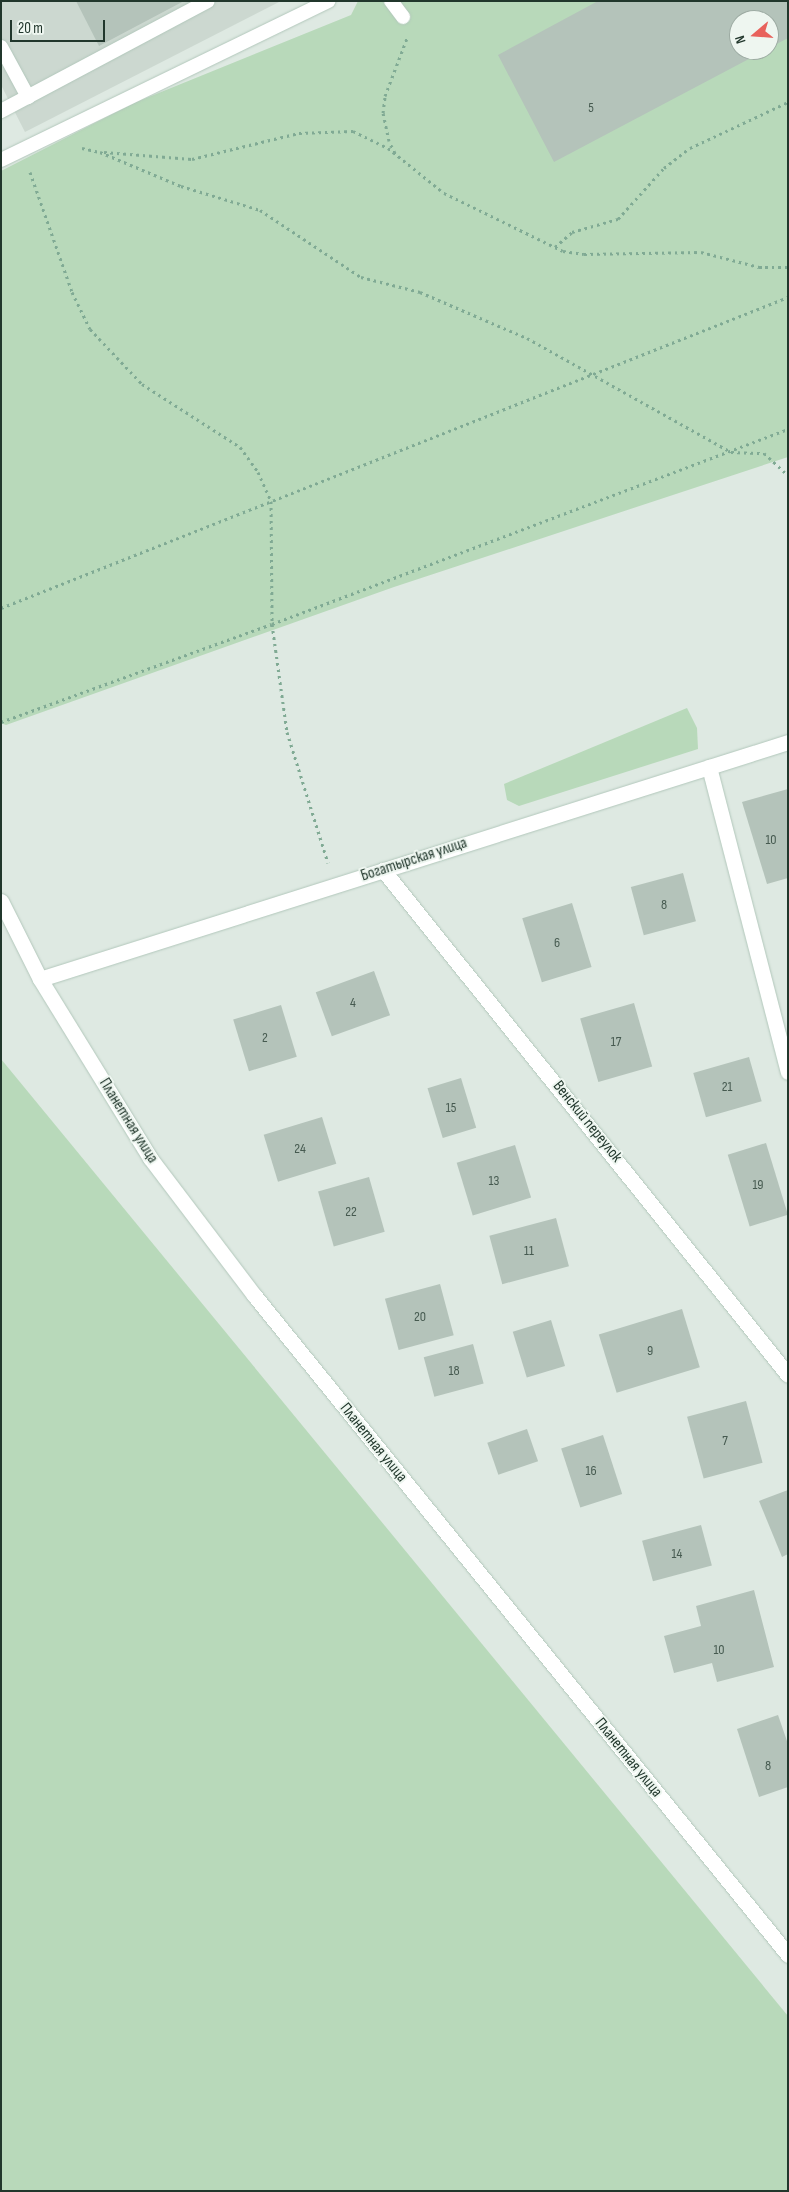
<!DOCTYPE html>
<meta charset="utf-8">
<style>
body{margin:0}
#map{position:relative;width:789px;height:2192px;overflow:hidden;background:#dee9e2;font-family:"Sofia Sans Condensed",sans-serif}
div>[style]{position:absolute}
.built>*{inset:0;background:#ccd8d0}
.green>*{inset:0;background:#b8d9ba}
.building>*{inset:0;background:#b4c3ba;transform-origin:0 0}
.path>*{height:3px;margin-top:-1.5px;transform-origin:0;background:repeating-linear-gradient(90deg,#80aa94 0 2.5px,transparent 0 6.5px)}
.roads{filter:drop-shadow(0 0 1px #b2c7bb) drop-shadow(0 0 1px #b2c7bb)}
.service>*{height:14px;margin:-7px;padding:0 7px;transform-origin:7px;border-radius:7px;background:#fff}
.minor>*{height:15px;margin:-7.5px;padding:0 7.5px;transform-origin:7.5px;border-radius:7.5px;background:#fff}
.secondary>*{height:15px;margin:-7.5px;padding:0 7.5px;transform-origin:7.5px;border-radius:7.5px;background:#fff}
span{translate:-50% -50%;white-space:nowrap;text-align:center;line-height:1.15;-webkit-text-stroke:4px #eef6f0;paint-order:stroke}
.number-label{font-size:14px;color:#465a50}
.number-label span{-webkit-text-stroke-width:0}
.street-label{font-size:16px;color:#21372c}
.frame{position:absolute;inset:0;border:2px solid #21372c;pointer-events:none}
.north{position:absolute;left:729px;top:10px;width:50px;height:50px;box-sizing:border-box;background:#eef6f0;border:1px solid #9caaa2;border-radius:50%;rotate:252deg;font-size:14px;font-weight:700;line-height:20px;text-align:center;color:#21372c}
.north::after{content:'';display:block;margin:auto;width:18px;height:22px;background:#e8625c;clip-path:polygon(50% 0,100% 100%,50% 72%,0 100%)}
.scale{position:absolute;left:10px;top:20px;width:95px;height:22px;box-sizing:border-box;border:2px solid #21372c;border-top:0;padding-left:6px;font-size:15px;line-height:18px;white-space:nowrap;color:#21372c;-webkit-text-stroke:4px #eef6f0;paint-order:stroke}
</style>
<div id="map">
<div class="built">
<i style="clip-path:polygon(1px 1px,281px 1px,25px 132px,1px 85px)"></i>
</div>
<div class="green">
<i style="clip-path:polygon(evenodd,358px 1px,788px 1px,788px 457px,394px 587px,6px 725px,1px 723px,1px 171px,134px 103px,351px 15px,358px 1px,739px 20px,769px 20px,769px 50px,739px 50px,739px 20px)"></i>
<i style="clip-path:polygon(687px 708px,697px 728px,698px 749px,519px 806px,507px 800px,504px 784px)"></i>
<i style="clip-path:polygon(1px 1059px,788px 2016px,788px 2191px,1px 2191px)"></i>
</div>
<div class="building">
<i style="clip-path:polygon(76px 1px,184px 1px,99px 46px)"></i>
<i style="clip-path:polygon(598px 1px,788px 1px,788px 38px,769px 48px,769px 20px,739px 20px,739px 50px,766px 50px,554px 162px,498px 55px)"></i>
<i style="clip-path:polygon(788px 789px,788px 878px,767px 884px,742px 802px)"></i>
<i style="left:683px;top:873px;width:50px;height:54px;rotate:75deg"></i>
<i style="left:572px;top:903px;width:67px;height:52px;rotate:73deg"></i>
<i style="left:374px;top:971px;width:47px;height:62px;rotate:70deg"></i>
<i style="left:634px;top:1003px;width:66px;height:56px;rotate:74deg"></i>
<i style="left:281px;top:1005px;width:54px;height:50px;rotate:73deg"></i>
<i style="left:749px;top:1057px;width:46px;height:58px;rotate:74deg"></i>
<i style="left:461px;top:1078px;width:52px;height:35px;rotate:73deg"></i>
<i style="left:322px;top:1117px;width:49px;height:61px;rotate:73deg"></i>
<i style="left:766px;top:1143px;width:75px;height:40px;rotate:73deg"></i>
<i style="left:515px;top:1145px;width:55px;height:61px;rotate:73deg"></i>
<i style="left:369px;top:1177px;width:57px;height:53px;rotate:74deg"></i>
<i style="left:556px;top:1218px;width:50px;height:69px;rotate:75deg"></i>
<i style="left:440px;top:1284px;width:53px;height:57px;rotate:75deg"></i>
<i style="left:682px;top:1309px;width:61px;height:87px;rotate:73deg"></i>
<i style="left:551px;top:1320px;width:48px;height:40px;rotate:73deg"></i>
<i style="left:473px;top:1344px;width:41px;height:51px;rotate:75deg"></i>
<i style="left:746px;top:1401px;width:64px;height:61px;rotate:75deg"></i>
<i style="left:527px;top:1429px;width:34px;height:42px;rotate:71deg"></i>
<i style="left:603px;top:1435px;width:62px;height:44px;rotate:72deg"></i>
<i style="clip-path:polygon(788px 1490px,788px 1554px,782px 1557px,759px 1501px)"></i>
<i style="left:701px;top:1525px;width:42px;height:61px;rotate:75deg"></i>
<i style="clip-path:polygon(754px 1590px,774px 1667px,717px 1682px,712px 1663px,674px 1673px,664px 1636px,701px 1626px,696px 1606px)"></i>
<i style="clip-path:polygon(778px 1715px,788px 1744px,788px 1787px,759px 1797px,737px 1729px)"></i>
</div>
<div class="path">
<i style="left:82px;top:148px;width:18px;rotate:13deg"></i>
<i style="left:100px;top:152px;width:88px;rotate:22.8deg"></i>
<i style="left:181px;top:186px;width:83px;rotate:16.9deg"></i>
<i style="left:260px;top:210px;width:121px;rotate:33.6deg"></i>
<i style="left:361px;top:277px;width:61px;rotate:14.3deg"></i>
<i style="left:420px;top:292px;width:116px;rotate:23.3deg"></i>
<i style="left:527px;top:338px;width:234px;rotate:29.2deg"></i>
<i style="left:731px;top:452px;width:33px;rotate:2deg"></i>
<i style="left:764px;top:453px;width:33px;rotate:43deg"></i>
<i style="left:104px;top:152px;width:88px;rotate:4.5deg"></i>
<i style="left:192px;top:159px;width:110px;rotate:-13.7deg"></i>
<i style="left:299px;top:133px;width:54px;rotate:-2.1deg"></i>
<i style="left:353px;top:131px;width:39px;rotate:26deg"></i>
<i style="left:388px;top:148px;width:72px;rotate:38.8deg"></i>
<i style="left:444px;top:193px;width:132px;rotate:26deg"></i>
<i style="left:563px;top:251px;width:21px;rotate:8deg"></i>
<i style="left:584px;top:254px;width:117px;rotate:-1deg"></i>
<i style="left:701px;top:252px;width:60px;rotate:14.5deg"></i>
<i style="left:759px;top:267px;width:29px"></i>
<i style="left:395px;top:153px;width:13px;rotate:-117deg"></i>
<i style="left:389px;top:141px;width:29px;rotate:-102deg"></i>
<i style="left:383px;top:113px;width:17px;rotate:-83deg"></i>
<i style="left:385px;top:96px;width:62px;rotate:-69.2deg"></i>
<i style="left:30px;top:172px;width:127px;rotate:70.7deg"></i>
<i style="left:72px;top:292px;width:41px;rotate:64.1deg"></i>
<i style="left:90px;top:329px;width:76px;rotate:46.6deg"></i>
<i style="left:142px;top:384px;width:117px;rotate:32.7deg"></i>
<i style="left:240px;top:447px;width:31px;rotate:54deg"></i>
<i style="left:258px;top:472px;width:32px;rotate:66deg"></i>
<i style="left:271px;top:501px;width:123px;rotate:89.5deg"></i>
<i style="left:272px;top:624px;width:109px;rotate:82.1deg"></i>
<i style="left:287px;top:732px;width:137px;rotate:72.6deg"></i>
<i style="left:555px;top:247px;width:23px;rotate:-41deg"></i>
<i style="left:572px;top:232px;width:48px;rotate:-15.8deg"></i>
<i style="left:618px;top:219px;width:69px;rotate:-48deg"></i>
<i style="left:664px;top:168px;width:33px;rotate:-38deg"></i>
<i style="left:690px;top:148px;width:108px;rotate:-25.1deg"></i>
<i style="left:1px;top:608px;width:846px;rotate:-21.56deg"></i>
<i style="left:1px;top:722px;width:288px;rotate:-19.9deg"></i>
<i style="left:272px;top:624px;width:552px;rotate:-20.7deg"></i>
</div>
<div class="roads">
<div class="service">
<i style="left:391px;top:1px;width:20px;rotate:53deg"></i>
<i style="left:1px;top:47px;width:57px;rotate:61.6deg"></i>
<i style="left:1px;top:111px;width:234px;rotate:-28deg"></i>
<i style="left:1px;top:160px;width:364px;rotate:-25.9deg"></i>
</div>
<div class="minor">
<i style="left:709px;top:767px;width:315px;rotate:75.5deg"></i>
<i style="left:383px;top:870px;width:647px;rotate:51.27deg"></i>
<i style="left:40px;top:979px;width:785px;rotate:-17.58deg"></i>
</div>
<div class="secondary">
<i style="left:1px;top:901px;width:87px;rotate:63.4deg"></i>
<i style="left:40px;top:979px;width:210px;rotate:58.4deg"></i>
<i style="left:150px;top:1158px;width:172px;rotate:52.8deg"></i>
<i style="left:254px;top:1295px;width:849px;rotate:51.02deg"></i>
</div>
</div>
<div class="number-label">
<span style="left:591px;top:108px">5</span>
<span style="left:771px;top:840px">10</span>
<span style="left:664px;top:905px">8</span>
<span style="left:557px;top:943px">6</span>
<span style="left:353px;top:1003px">4</span>
<span style="left:265px;top:1038px">2</span>
<span style="left:616px;top:1042px">17</span>
<span style="left:727px;top:1087px">21</span>
<span style="left:451px;top:1108px">15</span>
<span style="left:300px;top:1149px">24</span>
<span style="left:494px;top:1181px">13</span>
<span style="left:758px;top:1185px">19</span>
<span style="left:351px;top:1212px">22</span>
<span style="left:529px;top:1251px">11</span>
<span style="left:420px;top:1317px">20</span>
<span style="left:650px;top:1351px">9</span>
<span style="left:454px;top:1371px">18</span>
<span style="left:725px;top:1441px">7</span>
<span style="left:591px;top:1471px">16</span>
<span style="left:677px;top:1554px">14</span>
<span style="left:719px;top:1650px">10</span>
<span style="left:768px;top:1766px">8</span>
</div>
<div class="street-label">
<span style="left:414px;top:860px;rotate:-18deg">Богатырская улица</span>
<span style="left:128px;top:1121px;rotate:58deg">Планетная улица</span>
<span style="left:587px;top:1122px;rotate:51deg">Венский переулок</span>
<span style="left:373px;top:1443px;rotate:51deg">Планетная улица</span>
<span style="left:628px;top:1758px;rotate:51deg">Планетная улица</span>
</div>
<div class="frame"></div>
<div class="north">N</div>
<div class="scale">20 m</div>
</div>
